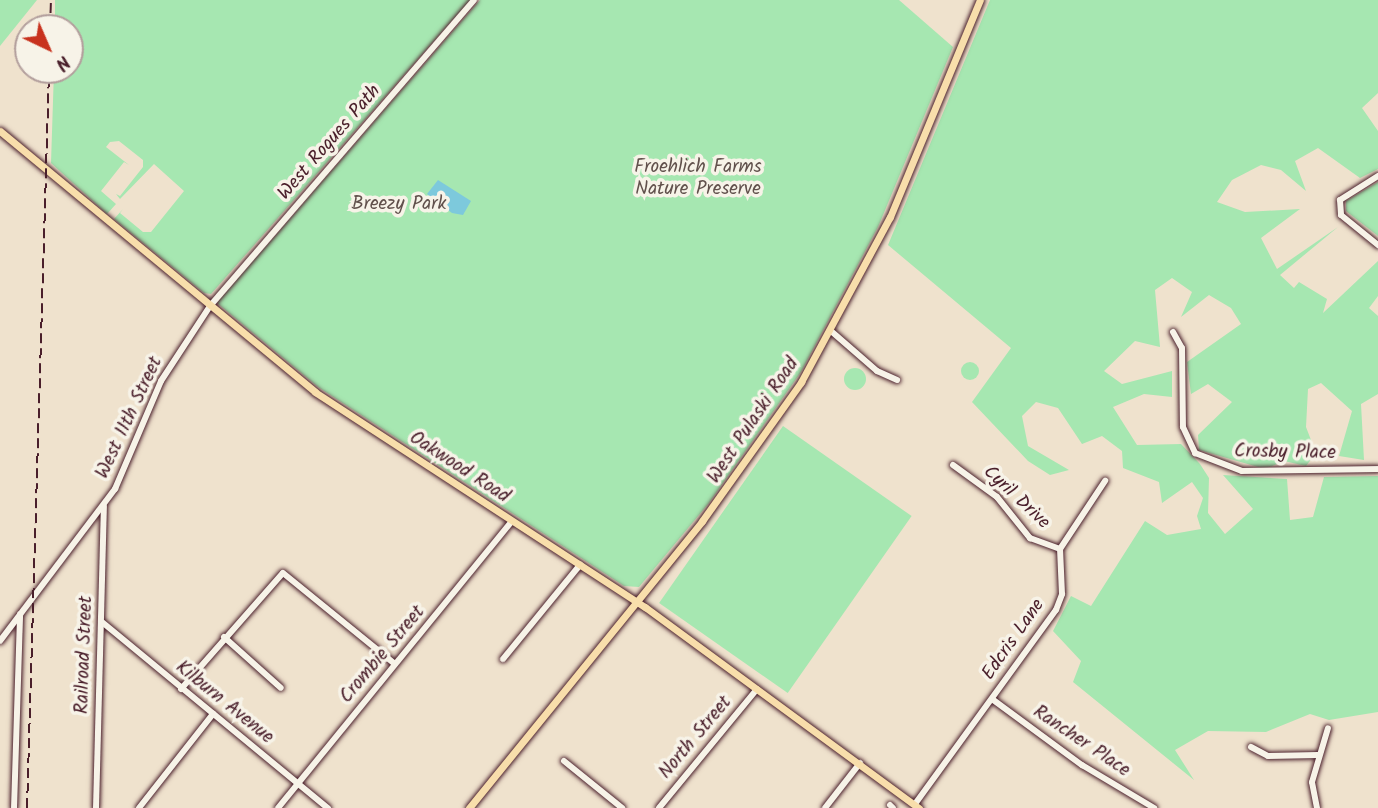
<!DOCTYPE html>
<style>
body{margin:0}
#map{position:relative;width:1378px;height:808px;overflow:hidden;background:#efe2cd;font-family:Kalam,sans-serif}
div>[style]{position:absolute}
.green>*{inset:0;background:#a6e7b1;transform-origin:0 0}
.round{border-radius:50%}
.water>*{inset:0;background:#7dc9dc}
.roads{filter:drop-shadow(0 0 2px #4a1f2b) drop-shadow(0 0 2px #4a1f2b)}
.minor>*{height:6px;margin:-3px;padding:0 3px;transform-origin:3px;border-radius:3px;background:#f7f3e8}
.major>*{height:7px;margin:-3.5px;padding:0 3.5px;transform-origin:3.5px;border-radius:3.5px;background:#f8deab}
.rail>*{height:2px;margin-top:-1px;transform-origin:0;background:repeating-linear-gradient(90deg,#4a1f2b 0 10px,transparent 0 15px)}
span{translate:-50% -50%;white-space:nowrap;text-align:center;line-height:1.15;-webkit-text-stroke:7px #f7f3e8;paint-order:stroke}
.street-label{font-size:19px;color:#4a1f2b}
.park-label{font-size:19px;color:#61514c}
.north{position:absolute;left:14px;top:14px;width:70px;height:70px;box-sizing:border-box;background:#f7f3e8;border:2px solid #b29e9c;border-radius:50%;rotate:136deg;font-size:19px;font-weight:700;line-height:28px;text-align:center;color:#4a1f2b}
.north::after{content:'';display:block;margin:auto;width:24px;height:32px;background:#c8321e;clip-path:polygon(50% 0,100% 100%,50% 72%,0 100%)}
</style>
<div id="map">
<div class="green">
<i style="clip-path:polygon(0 0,37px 0,0 46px)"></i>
<i style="clip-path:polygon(55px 0,470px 0,211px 294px,204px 293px,114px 219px,123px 209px,120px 213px,143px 232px,151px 232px,184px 191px,154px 164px,120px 199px,116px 194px,120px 196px,143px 167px,143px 160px,119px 141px,110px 142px,106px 147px,129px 165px,124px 162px,101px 191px,116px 204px,107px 214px,51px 163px,54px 70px,70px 70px,70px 28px,55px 28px)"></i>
<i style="clip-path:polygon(480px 0,899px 0,953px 47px,878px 227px,801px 372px,709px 503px,639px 587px,624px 586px,318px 387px,217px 303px)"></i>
<i style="clip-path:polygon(990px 0,1378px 0,1378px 93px,1362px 108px,1378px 131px,1378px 169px,1360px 178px,1318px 148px,1295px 161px,1306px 191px,1281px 170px,1261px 165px,1232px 180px,1217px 202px,1245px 212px,1300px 209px,1261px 238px,1277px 269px,1338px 227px,1280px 275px,1294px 288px,1299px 282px,1327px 299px,1323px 313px,1378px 261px,1378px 296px,1369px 308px,1378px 316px,1378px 394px,1361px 404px,1364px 460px,1339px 456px,1352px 411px,1321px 383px,1308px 389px,1306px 427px,1316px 453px,1306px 466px,1284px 461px,1265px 469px,1199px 450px,1198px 435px,1232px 402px,1208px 384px,1191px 394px,1187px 362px,1241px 324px,1231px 308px,1209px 295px,1181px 317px,1192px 292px,1172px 278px,1155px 290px,1160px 347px,1135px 341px,1104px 371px,1122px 384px,1172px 371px,1172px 397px,1144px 394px,1113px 407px,1137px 445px,1181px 444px,1200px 464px,1209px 478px,1208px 513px,1225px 534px,1253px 509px,1223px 475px,1287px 479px,1290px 520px,1313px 517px,1324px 477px,1378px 476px,1378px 712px,1329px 720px,1310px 714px,1266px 732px,1208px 731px,1175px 750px,1194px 780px,1073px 682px,1081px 661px,1053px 631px,1071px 596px,1091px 606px,1145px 521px,1167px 535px,1201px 529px,1197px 516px,1203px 498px,1192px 482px,1162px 503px,1159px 482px,1123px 468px,1122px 451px,1102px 436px,1082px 444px,1058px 408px,1036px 402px,1022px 416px,1028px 446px,1069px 470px,1050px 475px,1028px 461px,972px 402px,1011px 348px,888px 245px)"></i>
<i style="clip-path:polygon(1378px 182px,1378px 236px,1346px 211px,1346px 201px)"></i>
<i class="round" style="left:961px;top:362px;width:18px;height:18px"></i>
<i class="round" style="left:844px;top:368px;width:22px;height:22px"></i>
<i style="left:783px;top:426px;width:157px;height:216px;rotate:35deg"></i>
</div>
<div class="water">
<i style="clip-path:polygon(438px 180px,471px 201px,463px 215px,452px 213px,427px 194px)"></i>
</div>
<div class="roads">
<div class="minor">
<i style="left:1378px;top:176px;width:45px;rotate:147.7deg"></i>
<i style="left:1340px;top:200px;width:15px;rotate:86deg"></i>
<i style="left:1341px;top:215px;width:48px;rotate:39deg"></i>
<i style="left:831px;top:331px;width:61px;rotate:41deg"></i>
<i style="left:877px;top:371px;width:22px;rotate:24deg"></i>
<i style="left:1173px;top:332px;width:18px;rotate:61deg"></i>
<i style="left:1182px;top:348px;width:79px;rotate:89.3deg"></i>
<i style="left:1183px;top:427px;width:29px;rotate:65deg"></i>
<i style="left:1195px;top:453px;width:50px;rotate:21deg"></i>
<i style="left:1242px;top:471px;width:136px;rotate:-0.8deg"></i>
<i style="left:953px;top:465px;width:54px;rotate:36deg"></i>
<i style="left:997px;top:497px;width:53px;rotate:51.2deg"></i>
<i style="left:1030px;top:538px;width:32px;rotate:20deg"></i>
<i style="left:102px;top:622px;width:293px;rotate:39.5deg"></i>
<i style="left:224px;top:637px;width:76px;rotate:41.8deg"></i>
<i style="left:0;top:641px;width:191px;rotate:-52.9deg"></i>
<i style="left:115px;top:489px;width:117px;rotate:-66.9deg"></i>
<i style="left:161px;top:381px;width:90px;rotate:-56.8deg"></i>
<i style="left:210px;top:306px;width:404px;rotate:-49.2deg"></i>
<i style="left:503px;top:659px;width:122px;rotate:-50.7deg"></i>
<i style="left:181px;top:689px;width:154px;rotate:-48.7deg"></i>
<i style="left:283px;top:573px;width:144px;rotate:39.1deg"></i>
<i style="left:992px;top:699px;width:112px;rotate:36.3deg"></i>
<i style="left:1082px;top:765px;width:84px;rotate:30.8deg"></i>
<i style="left:1251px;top:747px;width:19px;rotate:28deg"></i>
<i style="left:1268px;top:756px;width:50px;rotate:-1.1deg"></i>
<i style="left:564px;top:761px;width:75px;rotate:39deg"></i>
<i style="left:915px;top:804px;width:240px;rotate:-54deg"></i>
<i style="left:1056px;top:610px;width:17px;rotate:-69deg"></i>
<i style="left:1062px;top:594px;width:45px;rotate:-92.5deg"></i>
<i style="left:1060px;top:549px;width:82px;rotate:-56.5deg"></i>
<i style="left:890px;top:805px;width:4px;rotate:45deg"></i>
<i style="left:14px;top:808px;width:194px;rotate:-88.2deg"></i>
<i style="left:96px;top:808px;width:302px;rotate:-88.5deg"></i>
<i style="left:139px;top:808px;width:120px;rotate:-51.8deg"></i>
<i style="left:278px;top:808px;width:370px;rotate:-50.8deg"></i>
<i style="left:659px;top:808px;width:154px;rotate:-50.5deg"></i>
<i style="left:825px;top:808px;width:57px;rotate:-52.1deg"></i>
<i style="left:1317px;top:808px;width:26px;rotate:-101deg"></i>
<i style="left:1312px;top:782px;width:56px;rotate:-73.5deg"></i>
</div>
<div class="major">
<i style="left:0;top:131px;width:409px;rotate:39.6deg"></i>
<i style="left:315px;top:392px;width:394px;rotate:33.1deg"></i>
<i style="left:645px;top:607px;width:340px;rotate:36.3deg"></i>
<i style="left:469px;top:808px;width:370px;rotate:-50.9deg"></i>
<i style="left:702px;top:521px;width:171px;rotate:-54.5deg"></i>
<i style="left:801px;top:382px;width:187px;rotate:-61.7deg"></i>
<i style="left:890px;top:217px;width:235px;rotate:-67.5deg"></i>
</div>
</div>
<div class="rail">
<i style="left:50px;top:28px;width:28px;rotate:-88deg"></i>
<i style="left:27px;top:808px;width:738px;rotate:-88.29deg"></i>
</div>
<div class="street-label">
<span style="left:330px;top:143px;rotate:-49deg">West Rogues Path</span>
<span style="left:130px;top:418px;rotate:-65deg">West 11th Street</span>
<span style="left:754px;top:421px;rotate:-56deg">West Pulaski Road</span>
<span style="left:1285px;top:453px;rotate:1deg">Crosby Place</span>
<span style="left:459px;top:468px;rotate:33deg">Oakwood Road</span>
<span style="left:1016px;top:498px;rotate:43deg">Cyril Drive</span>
<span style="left:1014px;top:640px;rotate:-55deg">Edcris Lane</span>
<span style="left:85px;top:655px;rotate:-88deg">Railroad Street</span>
<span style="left:383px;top:655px;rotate:-50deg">Crombie Street</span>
<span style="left:224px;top:703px;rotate:39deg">Kilburn Avenue</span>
<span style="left:696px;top:738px;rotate:-50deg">North Street</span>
<span style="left:1081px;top:742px;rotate:34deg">Rancher Place</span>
</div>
<div class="park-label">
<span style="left:698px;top:179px">Froehlich Farms<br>Nature Preserve</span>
<span style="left:399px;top:205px">Breezy Park</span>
</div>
<div class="north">N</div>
</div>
